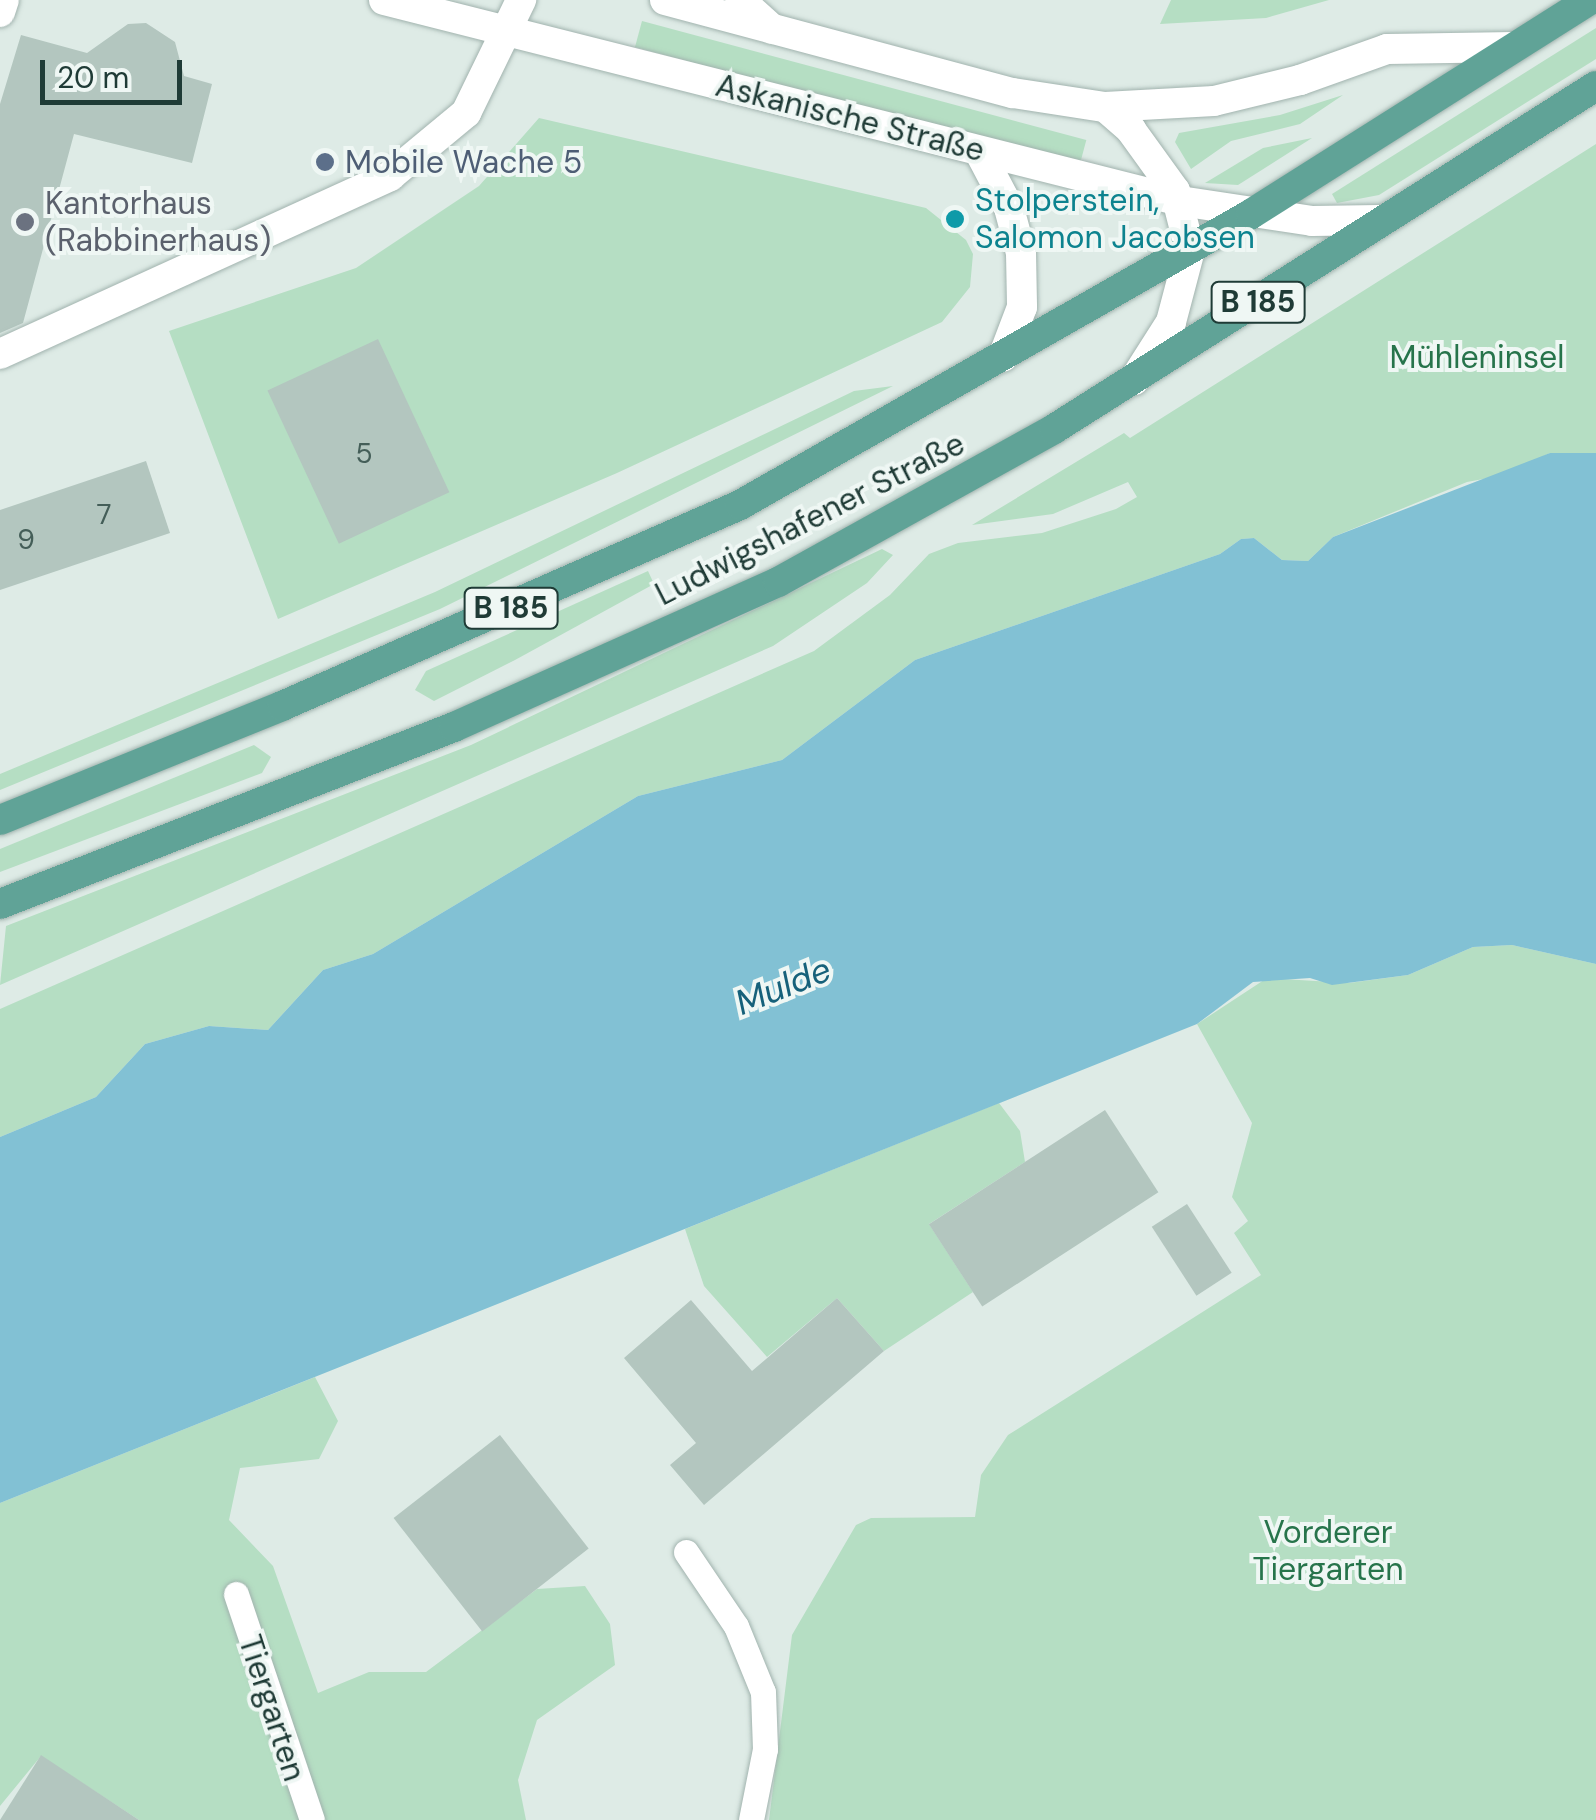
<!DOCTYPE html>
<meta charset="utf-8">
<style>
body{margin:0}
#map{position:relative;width:1596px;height:1820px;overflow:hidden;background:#deebe6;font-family:"DM Sans",sans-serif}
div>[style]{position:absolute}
.green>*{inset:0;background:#b5dec3;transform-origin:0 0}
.water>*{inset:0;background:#82c1d4}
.building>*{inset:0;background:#b3c6bf;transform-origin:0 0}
.roads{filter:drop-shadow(0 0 2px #a1b3ae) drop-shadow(0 0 2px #a1b3ae)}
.lane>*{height:25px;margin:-12.5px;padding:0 12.5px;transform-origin:12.5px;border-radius:12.5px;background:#fff}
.street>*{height:30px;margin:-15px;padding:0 15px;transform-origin:15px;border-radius:15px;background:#fff}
.secondary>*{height:30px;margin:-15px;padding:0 15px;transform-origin:15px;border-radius:15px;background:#fff}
.primary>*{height:30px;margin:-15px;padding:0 15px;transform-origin:15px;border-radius:15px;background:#60a397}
.dots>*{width:28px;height:28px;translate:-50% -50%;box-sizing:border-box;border:5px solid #eff7f4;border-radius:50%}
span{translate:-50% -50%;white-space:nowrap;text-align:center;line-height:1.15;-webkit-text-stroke:8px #eff7f4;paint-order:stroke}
.number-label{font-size:28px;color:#445e58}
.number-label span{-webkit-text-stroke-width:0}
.shield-label span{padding:2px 8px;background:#eff7f4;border:2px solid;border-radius:8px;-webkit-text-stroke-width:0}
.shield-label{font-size:30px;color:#1f3b36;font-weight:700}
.street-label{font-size:32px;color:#1f3b36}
.service-label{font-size:32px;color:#4e5e75}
.left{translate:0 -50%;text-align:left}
.culture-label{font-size:32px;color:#0d838f}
.worship-label{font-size:32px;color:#5b616d}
.park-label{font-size:32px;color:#27744b}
.water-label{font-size:35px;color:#16617a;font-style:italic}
.scale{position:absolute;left:40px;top:60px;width:142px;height:45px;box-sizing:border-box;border:5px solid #1f3b36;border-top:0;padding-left:12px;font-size:30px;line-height:35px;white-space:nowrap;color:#1f3b36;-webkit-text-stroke:8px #eff7f4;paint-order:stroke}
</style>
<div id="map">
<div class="green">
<i style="clip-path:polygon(1171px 0,1329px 0,1266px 18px,1160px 24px)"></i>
<i style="left:642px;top:21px;width:460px;height:27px;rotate:15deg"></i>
<i style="clip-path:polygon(1596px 28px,1596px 59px,1379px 195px,1337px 203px,1332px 194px)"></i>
<i style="clip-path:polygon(1343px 95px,1300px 124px,1231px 141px,1191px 169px,1175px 142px,1179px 133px,1280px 115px)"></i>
<i style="clip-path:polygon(539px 118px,926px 208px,966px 240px,973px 254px,970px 287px,942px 322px,617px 473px,278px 619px,169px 331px,356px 268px,479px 186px)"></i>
<i style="clip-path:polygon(1312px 138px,1238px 185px,1205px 183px,1263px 148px)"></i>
<i style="clip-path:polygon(1596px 144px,1596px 453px,1550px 453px,1505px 475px,1467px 482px,1333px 537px,1308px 561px,1282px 560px,1254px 538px,1241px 539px,1220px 554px,915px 660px,782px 760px,638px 796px,373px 954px,323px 970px,268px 1030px,209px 1026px,145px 1044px,96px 1097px,0 1137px,0 1009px,814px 651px,890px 595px,929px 554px,958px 543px,1042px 533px,1116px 509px,1137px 497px,1128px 482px,1053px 514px,972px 525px,1124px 433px,1130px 438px)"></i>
<i style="clip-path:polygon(893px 386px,440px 609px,0 790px,0 774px,435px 592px,854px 391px)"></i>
<i style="clip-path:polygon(882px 549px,893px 555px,867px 583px,773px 646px,0 985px,6px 926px,471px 745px)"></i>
<i style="clip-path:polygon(648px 571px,654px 584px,515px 660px,434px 701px,415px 690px,426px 671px)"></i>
<i style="clip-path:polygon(254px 745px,271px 757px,262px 773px,0 872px,0 849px)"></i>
<i style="clip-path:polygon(1512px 945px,1596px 964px,1596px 1820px,769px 1820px,792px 1635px,856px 1525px,871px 1518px,975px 1517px,981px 1475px,1008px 1435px,1261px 1275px,1234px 1233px,1248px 1221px,1232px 1197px,1252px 1123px,1197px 1024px,1267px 978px,1349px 983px,1408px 975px,1473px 947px)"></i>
<i style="clip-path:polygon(999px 1103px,1020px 1131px,1025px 1162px,929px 1224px,973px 1292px,884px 1351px,837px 1298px,767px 1357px,704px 1286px,685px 1229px)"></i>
<i style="clip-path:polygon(315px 1377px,338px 1421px,319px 1459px,240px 1468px,229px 1520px,273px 1566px,318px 1693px,369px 1672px,426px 1672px,537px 1589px,585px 1586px,610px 1624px,615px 1665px,537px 1720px,518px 1780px,526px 1820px,139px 1820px,41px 1756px,0 1806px,0 1503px)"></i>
</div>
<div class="water">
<i style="clip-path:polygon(1550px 453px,1596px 453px,1596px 964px,1512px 945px,1473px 947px,1408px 975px,1332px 985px,1310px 978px,1253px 982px,1197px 1024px,0 1503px,0 1137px,96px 1097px,145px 1044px,209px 1026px,268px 1030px,323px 970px,373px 954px,638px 796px,782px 760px,915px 660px,1220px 554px,1241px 539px,1254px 538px,1282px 560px,1308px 561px,1333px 537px)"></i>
</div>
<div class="building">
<i style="clip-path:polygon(146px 23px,175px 42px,184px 76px,212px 84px,192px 163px,74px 134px,23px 323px,0 333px,0 104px,21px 35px,87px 53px,128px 24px)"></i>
<i style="left:378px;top:339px;width:169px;height:122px;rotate:65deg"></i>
<i style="clip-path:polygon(146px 461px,170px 533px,0 590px,0 510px)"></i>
<i style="left:1105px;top:1110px;width:98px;height:210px;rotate:57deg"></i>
<i style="left:1187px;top:1204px;width:82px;height:42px;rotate:57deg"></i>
<i style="clip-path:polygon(837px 1298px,884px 1351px,704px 1505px,670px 1465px,696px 1443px,624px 1358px,691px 1300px,752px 1371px)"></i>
<i style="left:500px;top:1435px;width:144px;height:135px;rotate:52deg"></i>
<i style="clip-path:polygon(41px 1755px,139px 1820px,0 1820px)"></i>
</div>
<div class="roads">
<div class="lane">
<i style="left:686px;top:1552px;width:89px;rotate:56deg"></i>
<i style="left:736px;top:1626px;width:71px;rotate:67.8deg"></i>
<i style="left:763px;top:1692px;width:57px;rotate:88deg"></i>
<i style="left:765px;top:1749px;width:72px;rotate:101.2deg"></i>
<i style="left:236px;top:1594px;width:238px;rotate:71.4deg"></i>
</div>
<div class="street">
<i style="left:740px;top:0;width:43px;rotate:42.2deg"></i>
<i style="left:0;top:12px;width:13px;rotate:-72deg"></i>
<i style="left:0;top:354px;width:429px;rotate:-24.5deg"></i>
<i style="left:390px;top:176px;width:99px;rotate:-39.7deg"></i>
<i style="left:466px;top:113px;width:126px;rotate:-64deg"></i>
</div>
<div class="secondary">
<i style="left:384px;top:0;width:821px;rotate:14.17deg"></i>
<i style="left:1180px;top:201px;width:134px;rotate:8.6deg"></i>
<i style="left:1312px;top:221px;width:67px;rotate:-0.9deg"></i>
<i style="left:665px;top:0;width:360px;rotate:15deg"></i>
<i style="left:1013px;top:93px;width:93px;rotate:8.7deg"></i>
<i style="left:1105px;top:107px;width:109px;rotate:-3.2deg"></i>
<i style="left:1214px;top:101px;width:89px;rotate:-13.7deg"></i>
<i style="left:1300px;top:80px;width:92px;rotate:-19.6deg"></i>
<i style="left:1387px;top:49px;width:127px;rotate:-0.9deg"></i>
<i style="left:1105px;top:107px;width:35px;rotate:41deg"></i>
<i style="left:1131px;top:130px;width:75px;rotate:54.2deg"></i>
<i style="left:1175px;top:191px;width:61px;rotate:75.7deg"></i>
<i style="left:1190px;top:250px;width:74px;rotate:104.8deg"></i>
<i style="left:1171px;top:322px;width:69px;rotate:122.5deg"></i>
<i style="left:979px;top:151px;width:64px;rotate:62.2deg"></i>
<i style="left:1009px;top:208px;width:47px;rotate:75.1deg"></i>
<i style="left:1021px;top:253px;width:54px;rotate:88.9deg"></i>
<i style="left:1022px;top:307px;width:53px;rotate:110.8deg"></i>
</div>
<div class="primary">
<i style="left:0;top:820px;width:304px;rotate:-22deg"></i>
<i style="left:282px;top:706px;width:500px;rotate:-23.69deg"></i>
<i style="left:740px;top:505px;width:588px;rotate:-29.66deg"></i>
<i style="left:1251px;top:214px;width:401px;rotate:-32.3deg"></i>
<i style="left:0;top:904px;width:487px;rotate:-21.3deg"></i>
<i style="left:454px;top:727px;width:355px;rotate:-24.1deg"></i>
<i style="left:778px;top:582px;width:316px;rotate:-29deg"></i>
<i style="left:1054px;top:429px;width:641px;rotate:-32.33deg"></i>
</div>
</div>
<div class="dots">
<i style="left:325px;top:162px;background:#5c6f8a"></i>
<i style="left:955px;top:219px;background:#0f9aa8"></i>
<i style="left:25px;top:222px;background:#6b7280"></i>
</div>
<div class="number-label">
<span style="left:364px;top:454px">5</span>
<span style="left:104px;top:515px">7</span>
<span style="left:26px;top:540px">9</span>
</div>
<div class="shield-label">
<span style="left:1258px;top:302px">B 185</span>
<span style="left:511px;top:608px">B 185</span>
</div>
<div class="street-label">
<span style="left:850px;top:118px;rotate:14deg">Askanische Straße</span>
<span style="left:810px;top:519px;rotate:-27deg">Ludwigshafener Straße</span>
<span style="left:272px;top:1708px;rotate:72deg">Tiergarten</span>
</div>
<div class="service-label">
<span class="left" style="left:345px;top:162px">Mobile Wache 5</span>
</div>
<div class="culture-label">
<span class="left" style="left:975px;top:219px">Stolperstein,<br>Salomon Jacobsen</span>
</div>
<div class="worship-label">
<span class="left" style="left:45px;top:222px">Kantorhaus<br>(Rabbinerhaus)</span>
</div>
<div class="park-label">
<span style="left:1477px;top:357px">Mühleninsel</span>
<span style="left:1328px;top:1551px">Vorderer<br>Tiergarten</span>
</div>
<div class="water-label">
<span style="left:783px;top:986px;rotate:-22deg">Mulde</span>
</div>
<div class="scale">20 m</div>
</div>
